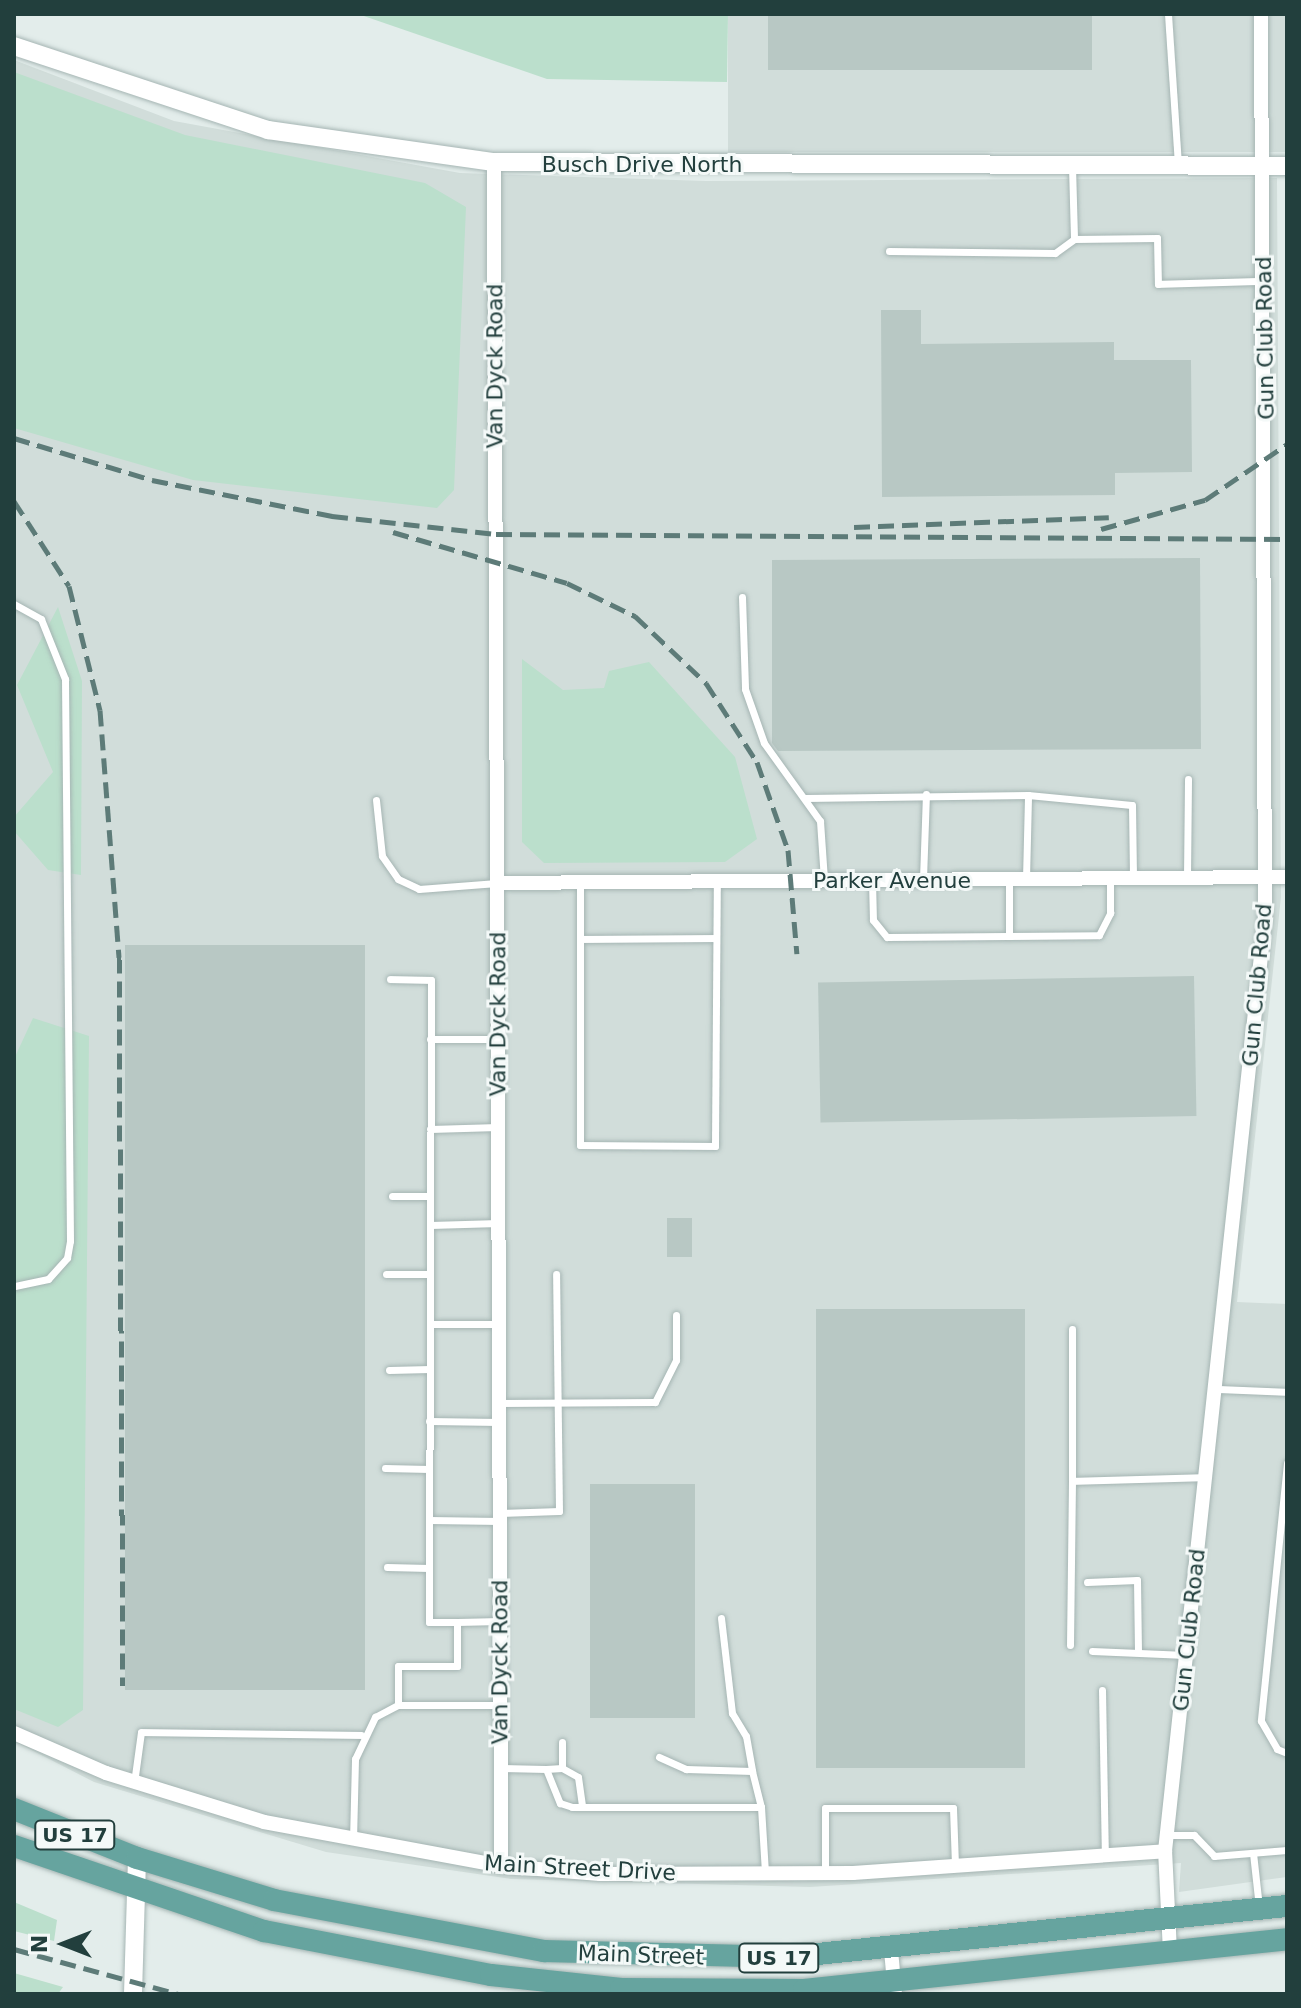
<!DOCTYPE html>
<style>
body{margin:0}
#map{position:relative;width:1301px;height:2008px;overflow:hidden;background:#e3edeb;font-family:"DejaVu Sans",sans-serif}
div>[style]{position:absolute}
.built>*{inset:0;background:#d1ddda;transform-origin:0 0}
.green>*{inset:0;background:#bbdfcc}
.building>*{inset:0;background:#b8c8c4;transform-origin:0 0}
.roads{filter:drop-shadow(0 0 2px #a5b5b3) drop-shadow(0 0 2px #a5b5b3)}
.service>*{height:7px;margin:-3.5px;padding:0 3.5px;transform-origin:3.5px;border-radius:3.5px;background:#fff}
.minor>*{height:14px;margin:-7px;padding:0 7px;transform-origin:7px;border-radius:7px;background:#fff}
.tertiary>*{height:18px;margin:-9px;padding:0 9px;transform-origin:9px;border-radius:9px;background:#fff}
.primary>*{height:22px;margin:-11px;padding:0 11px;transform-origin:11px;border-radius:11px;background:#66a49f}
.rail>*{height:5px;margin-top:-2.5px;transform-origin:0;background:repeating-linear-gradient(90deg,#5d7b78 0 16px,transparent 0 24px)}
span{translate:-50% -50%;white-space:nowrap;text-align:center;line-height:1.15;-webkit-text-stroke:6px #f4f9f8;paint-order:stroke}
.shield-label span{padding:2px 6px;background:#f4f9f8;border:2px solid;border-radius:6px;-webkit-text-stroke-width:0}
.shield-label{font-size:20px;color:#223f3d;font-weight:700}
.street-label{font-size:22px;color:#223f3d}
.frame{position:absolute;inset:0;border:16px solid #223f3d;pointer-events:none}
.north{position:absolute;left:24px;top:1904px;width:80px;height:80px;-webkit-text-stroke:6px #f4f9f8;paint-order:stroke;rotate:270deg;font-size:22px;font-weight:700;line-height:32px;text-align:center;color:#223f3d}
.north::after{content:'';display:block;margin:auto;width:28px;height:36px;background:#223f3d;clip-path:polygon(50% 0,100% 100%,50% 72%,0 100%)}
</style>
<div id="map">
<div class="built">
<i style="left:728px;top:14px;width:559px;height:138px"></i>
<i style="clip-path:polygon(14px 60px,174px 121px,460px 173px,706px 181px,1277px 178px,1281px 897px,1237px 1302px,1287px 1304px,1287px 1877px,1179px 1892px,1181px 1863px,810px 1887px,511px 1879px,326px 1852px,94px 1782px,14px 1741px)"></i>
</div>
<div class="green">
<i style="clip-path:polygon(358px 14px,728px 14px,727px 82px,547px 79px)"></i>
<i style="clip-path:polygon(14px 72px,185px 135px,425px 183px,466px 207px,454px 490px,437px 508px,193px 480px,14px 428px)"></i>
<i style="clip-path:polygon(58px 607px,82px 681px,81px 875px,48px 870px,14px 831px,14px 817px,53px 772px,17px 685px)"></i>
<i style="clip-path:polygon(522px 659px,563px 690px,604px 688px,609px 671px,649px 662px,735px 757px,757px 839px,725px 862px,544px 863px,522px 842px)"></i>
<i style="clip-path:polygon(33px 1018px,89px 1036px,83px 1710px,58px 1727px,14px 1709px,14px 1059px)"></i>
<i style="clip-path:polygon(14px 1902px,57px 1920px,54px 1941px,14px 1931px)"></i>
<i style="clip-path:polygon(14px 1973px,63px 1987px,58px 1994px,14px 1994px)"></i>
</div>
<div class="building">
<i style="left:768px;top:14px;width:324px;height:56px"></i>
<i style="clip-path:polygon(881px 310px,921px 310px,921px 344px,1114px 342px,1114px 360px,1191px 360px,1192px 472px,1115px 473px,1115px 495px,882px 497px)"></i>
<i style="clip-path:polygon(1200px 558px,1201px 749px,778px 751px,772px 743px,772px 560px)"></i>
<i style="left:125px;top:945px;width:240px;height:745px"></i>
<i style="left:1194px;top:976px;width:140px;height:376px;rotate:89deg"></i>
<i style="left:667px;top:1218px;width:25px;height:39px"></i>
<i style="left:1025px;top:1309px;width:459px;height:209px;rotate:90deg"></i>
<i style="left:695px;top:1484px;width:234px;height:105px;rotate:90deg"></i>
</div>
<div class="roads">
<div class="service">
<i style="left:1168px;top:14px;width:150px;rotate:86.2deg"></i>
<i style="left:1072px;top:166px;width:73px;rotate:88.4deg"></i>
<i style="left:1074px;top:239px;width:83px;rotate:-0.7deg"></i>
<i style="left:1157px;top:238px;width:46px;rotate:88.8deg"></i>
<i style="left:1158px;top:284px;width:104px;rotate:-1.7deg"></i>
<i style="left:889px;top:251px;width:166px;rotate:0.7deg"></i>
<i style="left:1055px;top:253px;width:24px;rotate:-36deg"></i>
<i style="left:742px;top:597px;width:92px;rotate:88.1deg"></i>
<i style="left:745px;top:689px;width:57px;rotate:70.6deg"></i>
<i style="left:764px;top:743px;width:96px;rotate:54.3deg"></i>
<i style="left:820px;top:821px;width:59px;rotate:86.1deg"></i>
<i style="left:14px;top:604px;width:31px;rotate:29deg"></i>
<i style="left:41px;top:619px;width:65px;rotate:68.2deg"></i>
<i style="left:65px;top:679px;width:562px;rotate:89.49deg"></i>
<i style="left:70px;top:1241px;width:17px;rotate:100deg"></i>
<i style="left:67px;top:1258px;width:28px;rotate:132deg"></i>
<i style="left:48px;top:1279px;width:35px;rotate:168deg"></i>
<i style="left:805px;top:798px;width:223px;rotate:-0.8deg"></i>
<i style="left:1028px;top:795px;width:104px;rotate:5.5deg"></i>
<i style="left:1132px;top:805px;width:74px;rotate:89.2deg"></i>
<i style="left:376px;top:800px;width:56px;rotate:83.9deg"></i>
<i style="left:382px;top:856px;width:28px;rotate:55deg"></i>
<i style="left:398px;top:879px;width:23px;rotate:25deg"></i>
<i style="left:419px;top:889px;width:78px;rotate:-4.4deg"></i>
<i style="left:1187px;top:877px;width:98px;rotate:-89.4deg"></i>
<i style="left:923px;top:879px;width:85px;rotate:-88deg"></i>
<i style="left:1026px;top:879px;width:84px;rotate:-88.6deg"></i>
<i style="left:872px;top:880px;width:40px;rotate:88.6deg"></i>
<i style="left:873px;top:920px;width:22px;rotate:51deg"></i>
<i style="left:887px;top:937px;width:212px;rotate:-0.5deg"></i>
<i style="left:1099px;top:935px;width:25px;rotate:-63deg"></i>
<i style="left:1110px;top:913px;width:33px;rotate:-90deg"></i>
<i style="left:1009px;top:881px;width:55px;rotate:90deg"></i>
<i style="left:580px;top:882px;width:263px;rotate:90deg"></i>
<i style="left:580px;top:1145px;width:135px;rotate:0.4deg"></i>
<i style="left:715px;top:1146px;width:264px;rotate:-89.6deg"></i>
<i style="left:580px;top:939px;width:136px;rotate:-0.4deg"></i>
<i style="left:390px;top:979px;width:41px;rotate:1.4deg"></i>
<i style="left:431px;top:980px;width:642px;rotate:90.18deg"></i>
<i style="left:429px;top:1622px;width:28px"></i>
<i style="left:457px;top:1622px;width:44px;rotate:90deg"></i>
<i style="left:457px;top:1666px;width:59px;rotate:180deg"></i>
<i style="left:398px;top:1666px;width:39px;rotate:90deg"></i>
<i style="left:430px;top:1039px;width:68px"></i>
<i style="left:430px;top:1129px;width:68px;rotate:-1.7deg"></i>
<i style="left:392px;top:1196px;width:38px"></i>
<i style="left:430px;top:1225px;width:69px;rotate:-1.7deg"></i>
<i style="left:386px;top:1274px;width:44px"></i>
<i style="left:430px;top:1324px;width:69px"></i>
<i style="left:389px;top:1370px;width:41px;rotate:-1.4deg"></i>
<i style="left:1216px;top:1389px;width:71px;rotate:2.4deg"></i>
<i style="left:499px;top:1403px;width:156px;rotate:-0.4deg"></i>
<i style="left:655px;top:1402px;width:47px;rotate:-63.4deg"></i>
<i style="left:676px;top:1360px;width:45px;rotate:-90deg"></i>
<i style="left:429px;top:1421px;width:70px;rotate:0.8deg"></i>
<i style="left:1287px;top:1463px;width:259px;rotate:95.8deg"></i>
<i style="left:1261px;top:1721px;width:32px;rotate:60deg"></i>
<i style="left:1277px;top:1749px;width:11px;rotate:22deg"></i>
<i style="left:385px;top:1468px;width:44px;rotate:1.3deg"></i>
<i style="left:1072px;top:1481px;width:152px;rotate:-90deg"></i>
<i style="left:500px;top:1513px;width:59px;rotate:-1.9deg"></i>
<i style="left:559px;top:1511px;width:237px;rotate:-90.7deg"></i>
<i style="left:429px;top:1520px;width:71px;rotate:0.8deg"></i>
<i style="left:387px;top:1567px;width:42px;rotate:1.4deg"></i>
<i style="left:1087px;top:1582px;width:50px;rotate:-2.3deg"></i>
<i style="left:1137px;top:1580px;width:72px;rotate:89.2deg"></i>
<i style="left:721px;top:1618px;width:96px;rotate:83.4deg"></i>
<i style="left:732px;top:1713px;width:27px;rotate:59deg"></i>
<i style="left:746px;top:1736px;width:36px;rotate:80deg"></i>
<i style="left:457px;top:1622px;width:43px;rotate:-1.3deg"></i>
<i style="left:1070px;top:1645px;width:164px;rotate:-89.3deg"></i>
<i style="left:1072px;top:1481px;width:134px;rotate:-1.7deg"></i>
<i style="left:1092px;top:1651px;width:94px;rotate:2.4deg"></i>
<i style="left:1102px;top:1690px;width:165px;rotate:89deg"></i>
<i style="left:659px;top:1757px;width:30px;rotate:24deg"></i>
<i style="left:686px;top:1769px;width:66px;rotate:1.7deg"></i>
<i style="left:752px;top:1771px;width:37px;rotate:76deg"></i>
<i style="left:502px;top:1768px;width:44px;rotate:1.3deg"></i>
<i style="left:546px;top:1769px;width:37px;rotate:68deg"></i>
<i style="left:560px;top:1803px;width:13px;rotate:18deg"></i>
<i style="left:572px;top:1807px;width:189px"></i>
<i style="left:761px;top:1807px;width:66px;rotate:86.5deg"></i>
<i style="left:562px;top:1768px;width:18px;rotate:29deg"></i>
<i style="left:578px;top:1777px;width:30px;rotate:82deg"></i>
<i style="left:546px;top:1769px;width:16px;rotate:-4deg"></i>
<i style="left:562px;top:1768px;width:26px;rotate:-90deg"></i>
<i style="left:134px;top:1783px;width:51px;rotate:-82.2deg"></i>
<i style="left:141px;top:1732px;width:220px;rotate:0.8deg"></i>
<i style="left:1166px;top:1835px;width:28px"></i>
<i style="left:1194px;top:1835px;width:29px;rotate:46deg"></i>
<i style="left:1214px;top:1856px;width:73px;rotate:-4.7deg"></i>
<i style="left:353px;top:1841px;width:82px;rotate:-88.6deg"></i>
<i style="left:355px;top:1759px;width:47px;rotate:-64.5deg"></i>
<i style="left:375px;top:1717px;width:26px;rotate:-28deg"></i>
<i style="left:398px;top:1705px;width:102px"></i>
<i style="left:1253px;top:1853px;width:54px;rotate:83.7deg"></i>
<i style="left:825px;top:1873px;width:65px;rotate:-90deg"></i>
<i style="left:825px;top:1808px;width:128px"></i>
<i style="left:953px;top:1808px;width:57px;rotate:88deg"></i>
</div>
<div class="minor">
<i style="left:494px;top:162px;width:1704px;rotate:89.76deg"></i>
<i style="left:497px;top:883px;width:790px;rotate:-0.44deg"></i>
<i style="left:14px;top:1733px;width:100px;rotate:23.5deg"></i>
<i style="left:106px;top:1773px;width:165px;rotate:17.2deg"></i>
<i style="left:264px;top:1822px;width:241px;rotate:10.5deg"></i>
<i style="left:501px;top:1866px;width:99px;rotate:4.6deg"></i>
<i style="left:600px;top:1874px;width:253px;rotate:-0.2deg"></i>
<i style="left:853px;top:1873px;width:313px;rotate:-4deg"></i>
<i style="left:891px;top:1950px;width:44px;rotate:84.8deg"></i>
<i style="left:1170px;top:1952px;width:101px;rotate:-92.8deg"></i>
<i style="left:1165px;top:1851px;width:937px;rotate:-83.88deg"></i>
<i style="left:1265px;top:919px;width:905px;rotate:-90.25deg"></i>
</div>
<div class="tertiary">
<i style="left:14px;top:46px;width:268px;rotate:18.3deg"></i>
<i style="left:268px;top:130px;width:228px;rotate:8.1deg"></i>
<i style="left:494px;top:162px;width:793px;rotate:0.29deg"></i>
<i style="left:133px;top:1994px;width:136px;rotate:-88.3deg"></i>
</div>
<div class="primary">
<i style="left:14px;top:1809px;width:132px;rotate:21.7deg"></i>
<i style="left:137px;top:1858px;width:143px;rotate:17deg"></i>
<i style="left:274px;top:1900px;width:275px;rotate:10.7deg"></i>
<i style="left:544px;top:1951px;width:244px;rotate:1.4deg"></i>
<i style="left:788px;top:1957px;width:502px;rotate:-5.84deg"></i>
<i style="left:14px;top:1846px;width:264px;rotate:18.8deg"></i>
<i style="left:264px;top:1931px;width:231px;rotate:11deg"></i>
<i style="left:491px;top:1975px;width:131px;rotate:6.1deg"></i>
<i style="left:621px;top:1989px;width:183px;rotate:0.3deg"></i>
<i style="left:804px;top:1990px;width:486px;rotate:-6deg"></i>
</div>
</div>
<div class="rail">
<i style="left:14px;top:438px;width:144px;rotate:16.9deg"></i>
<i style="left:152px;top:480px;width:184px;rotate:11.3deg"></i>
<i style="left:332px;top:516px;width:165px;rotate:6.3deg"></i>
<i style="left:496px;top:534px;width:791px;rotate:0.36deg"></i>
<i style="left:14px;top:501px;width:101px;rotate:57.1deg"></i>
<i style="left:69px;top:586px;width:128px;rotate:76deg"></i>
<i style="left:100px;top:710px;width:248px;rotate:85.6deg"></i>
<i style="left:119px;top:957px;width:729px;rotate:89.69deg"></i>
<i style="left:854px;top:527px;width:255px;rotate:-2.2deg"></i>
<i style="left:1101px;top:529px;width:108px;rotate:-15.6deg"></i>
<i style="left:1205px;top:500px;width:99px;rotate:-34.3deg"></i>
<i style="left:393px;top:532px;width:181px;rotate:16.3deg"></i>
<i style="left:567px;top:583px;width:76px;rotate:25.9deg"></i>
<i style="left:635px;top:616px;width:98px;rotate:43.3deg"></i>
<i style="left:706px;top:683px;width:94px;rotate:57.2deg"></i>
<i style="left:757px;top:762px;width:93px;rotate:70.6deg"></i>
<i style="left:788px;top:850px;width:104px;rotate:85.1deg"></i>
<i style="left:14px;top:1949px;width:171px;rotate:15.3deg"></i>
</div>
<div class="shield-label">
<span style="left:75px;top:1835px">US 17</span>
<span style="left:779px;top:1958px">US 17</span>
</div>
<div class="street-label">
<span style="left:642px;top:165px">Busch Drive North</span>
<span style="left:1265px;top:338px;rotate:-91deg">Gun Club Road</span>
<span style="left:495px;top:366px;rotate:-90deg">Van Dyck Road</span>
<span style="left:892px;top:881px">Parker Avenue</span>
<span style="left:1257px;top:985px;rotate:-85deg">Gun Club Road</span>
<span style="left:498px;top:1014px;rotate:-90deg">Van Dyck Road</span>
<span style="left:1189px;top:1630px;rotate:-84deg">Gun Club Road</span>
<span style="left:500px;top:1662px;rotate:-90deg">Van Dyck Road</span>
<span style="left:580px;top:1868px;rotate:3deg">Main Street Drive</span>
<span style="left:641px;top:1955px;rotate:2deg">Main Street</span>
</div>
<div class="frame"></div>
<div class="north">N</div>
</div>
